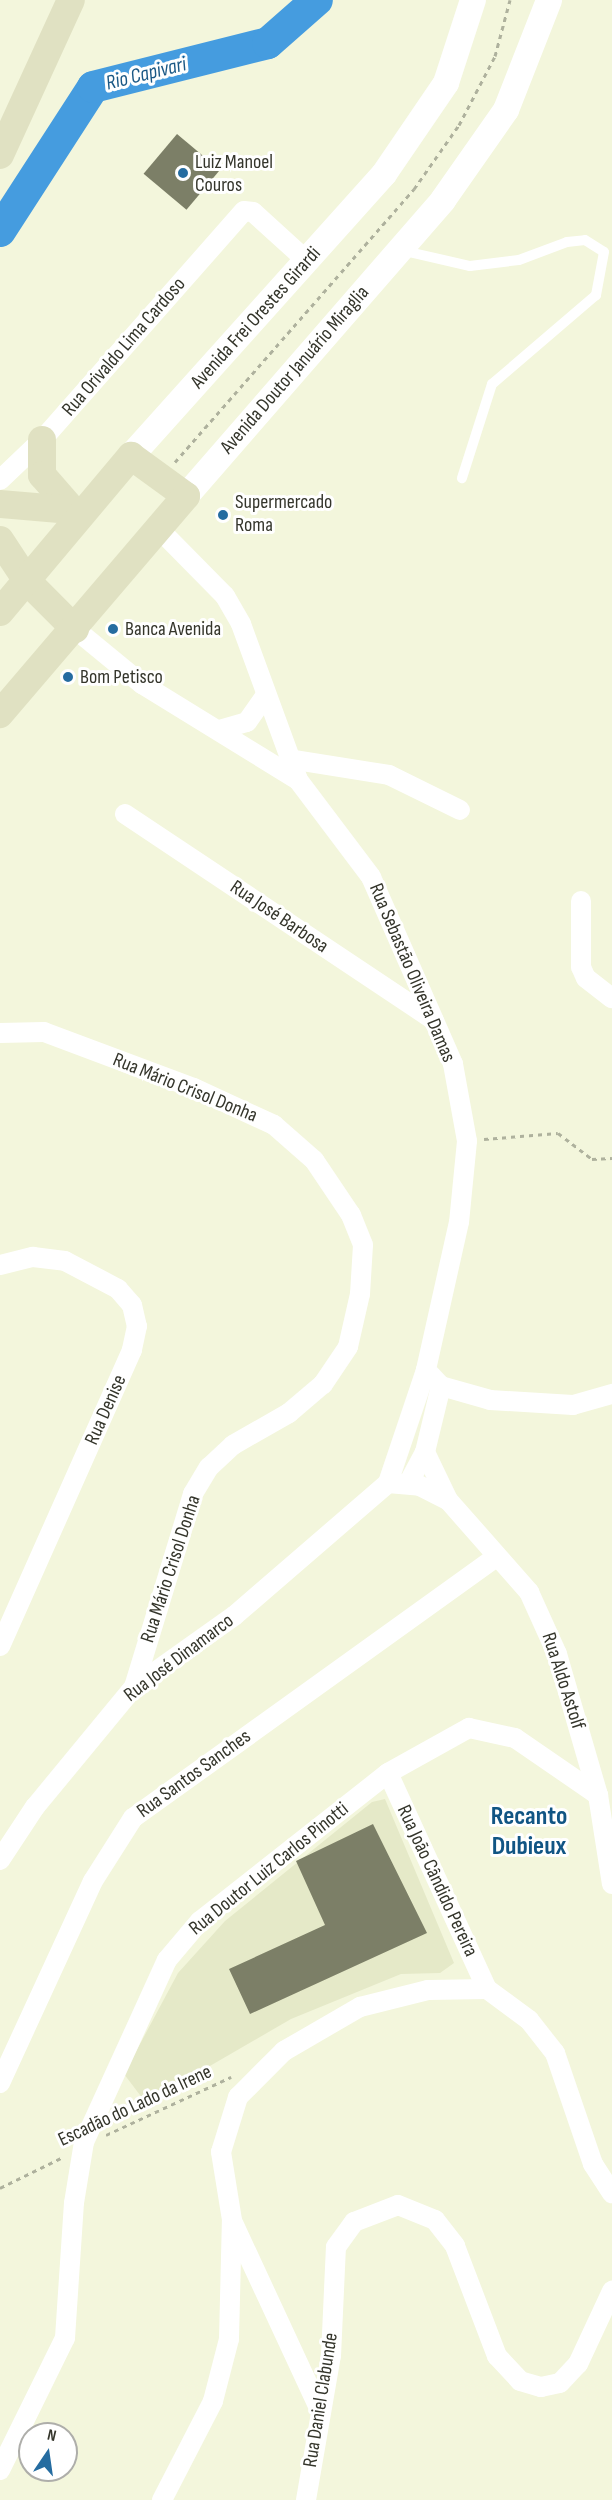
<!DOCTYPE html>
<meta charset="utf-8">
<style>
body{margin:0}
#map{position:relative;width:612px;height:2500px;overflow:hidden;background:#f3f6dc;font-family:"Sofia Sans Condensed",sans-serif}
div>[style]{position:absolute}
.built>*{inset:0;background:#e5e9c8}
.river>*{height:32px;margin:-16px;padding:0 16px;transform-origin:16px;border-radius:16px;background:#459cdf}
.building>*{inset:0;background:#7c7f67;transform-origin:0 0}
.path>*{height:3px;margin-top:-1.5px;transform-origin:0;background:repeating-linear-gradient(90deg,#aeb19d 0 4.5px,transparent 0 9px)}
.service>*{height:10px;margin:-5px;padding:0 5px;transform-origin:5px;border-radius:5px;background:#fff}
.minor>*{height:20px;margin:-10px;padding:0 10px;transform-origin:10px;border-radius:10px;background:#fff}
.tertiary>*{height:26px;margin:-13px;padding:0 13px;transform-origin:13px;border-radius:13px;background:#fff}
.secondary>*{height:28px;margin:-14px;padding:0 14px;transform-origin:14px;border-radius:14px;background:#e0e1c2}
.dots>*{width:16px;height:16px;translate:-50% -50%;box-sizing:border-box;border:3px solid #fff;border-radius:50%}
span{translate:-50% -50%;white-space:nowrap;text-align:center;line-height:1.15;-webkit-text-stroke:6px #fff;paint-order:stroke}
.poi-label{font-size:20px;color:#34352b}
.left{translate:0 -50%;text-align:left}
.street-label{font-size:20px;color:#34352b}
.water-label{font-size:21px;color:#1a5885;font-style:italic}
.district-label{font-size:26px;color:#115584;font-weight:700}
.north{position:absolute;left:18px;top:2422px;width:60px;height:60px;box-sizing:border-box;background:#fff;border:2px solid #aeaeaa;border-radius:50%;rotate:13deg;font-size:16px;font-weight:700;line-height:24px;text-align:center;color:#34352b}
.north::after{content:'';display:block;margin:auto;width:21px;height:27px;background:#256ca0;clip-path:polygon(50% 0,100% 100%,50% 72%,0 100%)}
</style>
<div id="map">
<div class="built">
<i style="clip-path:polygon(385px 1799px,454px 1963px,440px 1973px,401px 1974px,291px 2019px,146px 2103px,124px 2074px,178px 1973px,225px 1921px,372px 1802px)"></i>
</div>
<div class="river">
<i style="left:0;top:231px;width:171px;rotate:-57.1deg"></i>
<i style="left:93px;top:87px;width:180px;rotate:-14.1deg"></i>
<i style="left:268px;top:43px;width:65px;rotate:-41.3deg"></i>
</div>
<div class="building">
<i style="left:177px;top:134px;width:56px;height:52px;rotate:40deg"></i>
<i style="clip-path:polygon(373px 1824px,427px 1933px,250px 2014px,229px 1969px,325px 1925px,296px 1861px)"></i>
</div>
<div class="path">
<i style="left:175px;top:462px;width:363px;rotate:-48.8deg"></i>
<i style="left:414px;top:189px;width:78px;rotate:-54.9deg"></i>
<i style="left:459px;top:125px;width:78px;rotate:-62.4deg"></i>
<i style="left:495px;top:56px;width:58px;rotate:-75deg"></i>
<i style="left:484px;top:1139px;width:74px;rotate:-4.6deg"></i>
<i style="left:558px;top:1133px;width:43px;rotate:37.4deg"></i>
<i style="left:592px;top:1159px;width:20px;rotate:-3deg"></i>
<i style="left:106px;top:2135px;width:138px;rotate:-24.9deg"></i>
<i style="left:0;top:2188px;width:70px;rotate:-26.2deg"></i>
</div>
<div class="service">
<i style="left:400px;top:250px;width:72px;rotate:12.9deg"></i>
<i style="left:470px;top:266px;width:49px;rotate:-7deg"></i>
<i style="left:519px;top:260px;width:51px;rotate:-20.6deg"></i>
<i style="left:567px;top:242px;width:18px;rotate:-6deg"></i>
<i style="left:585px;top:240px;width:22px;rotate:32deg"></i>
<i style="left:604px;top:252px;width:44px;rotate:100.5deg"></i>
<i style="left:596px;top:295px;width:137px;rotate:139.4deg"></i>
<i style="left:492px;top:384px;width:99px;rotate:107.7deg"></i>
</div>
<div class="minor">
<i style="left:0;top:480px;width:58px;rotate:-43.6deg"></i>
<i style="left:42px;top:440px;width:305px;rotate:-48.6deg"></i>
<i style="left:244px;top:211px;width:9px;rotate:6deg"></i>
<i style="left:253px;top:212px;width:73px;rotate:42.2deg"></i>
<i style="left:159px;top:529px;width:94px;rotate:45.4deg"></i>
<i style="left:225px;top:596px;width:32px;rotate:60deg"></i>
<i style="left:241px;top:624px;width:166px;rotate:69.9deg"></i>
<i style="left:298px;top:780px;width:121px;rotate:53deg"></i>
<i style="left:371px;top:877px;width:204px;rotate:66.3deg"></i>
<i style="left:453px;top:1064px;width:78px;rotate:79.7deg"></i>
<i style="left:467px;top:1141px;width:81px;rotate:95.6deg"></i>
<i style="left:459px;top:1222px;width:152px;rotate:102.6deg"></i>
<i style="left:426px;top:1370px;width:119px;rotate:108.6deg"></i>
<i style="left:75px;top:629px;width:87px;rotate:39.4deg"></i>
<i style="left:142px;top:684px;width:183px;rotate:31.6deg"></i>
<i style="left:219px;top:730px;width:29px;rotate:-16deg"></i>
<i style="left:247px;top:722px;width:33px;rotate:-55deg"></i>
<i style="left:289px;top:759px;width:101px;rotate:9.1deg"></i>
<i style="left:389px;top:775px;width:79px;rotate:26.2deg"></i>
<i style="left:125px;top:814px;width:371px;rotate:33.7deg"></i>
<i style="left:581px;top:901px;width:66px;rotate:90deg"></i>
<i style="left:581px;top:967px;width:12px;rotate:66deg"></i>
<i style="left:586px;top:978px;width:33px;rotate:38deg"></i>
<i style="left:0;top:1033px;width:44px;rotate:-1.3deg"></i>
<i style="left:44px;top:1032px;width:160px;rotate:20.5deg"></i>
<i style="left:194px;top:1088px;width:88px;rotate:24.8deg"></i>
<i style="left:274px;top:1125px;width:53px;rotate:41.2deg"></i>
<i style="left:314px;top:1160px;width:66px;rotate:56.1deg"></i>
<i style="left:351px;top:1215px;width:32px;rotate:68deg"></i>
<i style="left:363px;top:1245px;width:49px;rotate:93.5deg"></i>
<i style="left:360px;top:1294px;width:54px;rotate:102.8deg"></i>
<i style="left:348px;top:1347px;width:45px;rotate:124deg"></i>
<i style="left:323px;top:1384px;width:45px;rotate:139.5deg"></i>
<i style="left:289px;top:1413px;width:64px;rotate:150.3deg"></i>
<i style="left:233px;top:1445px;width:33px;rotate:137deg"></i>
<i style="left:209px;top:1467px;width:31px;rotate:121deg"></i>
<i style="left:193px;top:1494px;width:202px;rotate:107deg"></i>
<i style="left:0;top:1265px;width:34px;rotate:-14deg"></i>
<i style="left:33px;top:1257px;width:32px;rotate:7deg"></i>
<i style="left:65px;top:1261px;width:60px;rotate:27.8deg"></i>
<i style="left:118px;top:1289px;width:21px;rotate:49deg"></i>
<i style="left:132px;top:1305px;width:22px;rotate:77deg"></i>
<i style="left:137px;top:1326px;width:25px;rotate:102deg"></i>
<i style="left:132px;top:1350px;width:324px;rotate:114deg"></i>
<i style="left:426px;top:1370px;width:22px;rotate:47deg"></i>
<i style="left:441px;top:1386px;width:51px;rotate:15.9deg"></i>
<i style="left:490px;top:1400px;width:83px;rotate:3.4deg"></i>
<i style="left:573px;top:1405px;width:41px;rotate:-15.8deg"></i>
<i style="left:425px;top:1452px;width:53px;rotate:64.4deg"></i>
<i style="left:388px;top:1483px;width:32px;rotate:5deg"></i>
<i style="left:420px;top:1486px;width:31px;rotate:27deg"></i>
<i style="left:448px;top:1500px;width:123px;rotate:48.6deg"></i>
<i style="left:529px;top:1592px;width:68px;rotate:65.7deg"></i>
<i style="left:557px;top:1654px;width:147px;rotate:73.8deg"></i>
<i style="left:598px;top:1795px;width:90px;rotate:81.1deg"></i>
<i style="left:408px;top:1484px;width:36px;rotate:-62deg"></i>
<i style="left:425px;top:1452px;width:68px;rotate:-76.4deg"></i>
<i style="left:388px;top:1773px;width:238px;rotate:65.4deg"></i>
<i style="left:487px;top:1989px;width:52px;rotate:36.4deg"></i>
<i style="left:529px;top:2020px;width:42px;rotate:51.8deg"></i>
<i style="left:555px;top:2053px;width:117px;rotate:71.1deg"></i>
<i style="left:593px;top:2164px;width:35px;rotate:57deg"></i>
<i style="left:0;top:1860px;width:64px;rotate:-56.6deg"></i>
<i style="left:35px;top:1807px;width:156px;rotate:-50.5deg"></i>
<i style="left:134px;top:1687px;width:123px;rotate:-35.4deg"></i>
<i style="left:234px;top:1616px;width:203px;rotate:-40.8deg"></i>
<i style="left:0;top:2083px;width:222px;rotate:-65.3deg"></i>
<i style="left:93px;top:1881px;width:75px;rotate:-57.6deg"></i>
<i style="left:133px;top:1818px;width:447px;rotate:-35.7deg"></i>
<i style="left:234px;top:2225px;width:206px;rotate:65.1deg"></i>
<i style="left:0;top:2470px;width:147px;rotate:-63.8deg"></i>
<i style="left:65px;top:2338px;width:135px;rotate:-86.2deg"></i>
<i style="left:74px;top:2203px;width:62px;rotate:-80.7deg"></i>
<i style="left:84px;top:2142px;width:200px;rotate:-65.5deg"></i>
<i style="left:167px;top:1960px;width:51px;rotate:-49.8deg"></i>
<i style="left:200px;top:1921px;width:239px;rotate:-38.2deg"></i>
<i style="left:388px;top:1773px;width:93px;rotate:-29.1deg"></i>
<i style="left:469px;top:1728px;width:47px;rotate:12.3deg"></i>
<i style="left:515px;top:1738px;width:101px;rotate:34.5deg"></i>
<i style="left:162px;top:2500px;width:111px;rotate:-62.7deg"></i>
<i style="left:213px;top:2401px;width:64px;rotate:-75.5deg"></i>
<i style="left:229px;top:2339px;width:119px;rotate:-88.6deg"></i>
<i style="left:232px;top:2220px;width:69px;rotate:-99.2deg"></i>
<i style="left:221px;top:2152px;width:58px;rotate:-72.8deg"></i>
<i style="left:238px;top:2097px;width:65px;rotate:-45deg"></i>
<i style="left:284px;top:2051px;width:88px;rotate:-30.1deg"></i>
<i style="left:360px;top:2007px;width:70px;rotate:-14deg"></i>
<i style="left:428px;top:1990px;width:59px;rotate:-1deg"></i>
<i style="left:306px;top:2500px;width:146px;rotate:-80.2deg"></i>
<i style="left:331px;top:2356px;width:109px;rotate:-87.4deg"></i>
<i style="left:336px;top:2247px;width:31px;rotate:-54deg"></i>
<i style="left:354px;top:2222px;width:47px;rotate:-21.1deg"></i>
<i style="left:398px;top:2205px;width:40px;rotate:22deg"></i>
<i style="left:435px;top:2220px;width:33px;rotate:52deg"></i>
<i style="left:455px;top:2246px;width:118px;rotate:69.1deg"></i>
<i style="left:497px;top:2356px;width:34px;rotate:47deg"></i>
<i style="left:520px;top:2381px;width:22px;rotate:16deg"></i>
<i style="left:541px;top:2387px;width:19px;rotate:-12deg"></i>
<i style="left:560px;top:2383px;width:26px;rotate:-47deg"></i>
<i style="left:578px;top:2364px;width:81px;rotate:-65deg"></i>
</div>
<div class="tertiary">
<i style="left:131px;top:456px;width:379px;rotate:-48.1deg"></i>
<i style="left:384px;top:174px;width:110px;rotate:-55.7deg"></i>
<i style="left:446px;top:83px;width:87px;rotate:-72deg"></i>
<i style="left:186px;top:496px;width:392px;rotate:-49deg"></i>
<i style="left:443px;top:200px;width:110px;rotate:-55deg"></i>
<i style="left:506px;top:110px;width:118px;rotate:-68.6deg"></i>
</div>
<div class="secondary">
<i style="left:0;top:155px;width:170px;rotate:-65.4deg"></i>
<i style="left:42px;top:440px;width:35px;rotate:90deg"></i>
<i style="left:42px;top:475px;width:43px;rotate:48.8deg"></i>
<i style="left:0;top:504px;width:83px;rotate:4.8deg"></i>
<i style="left:0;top:540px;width:49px;rotate:56.6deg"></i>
<i style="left:27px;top:581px;width:68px;rotate:45deg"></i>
<i style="left:0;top:612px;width:204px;rotate:-50deg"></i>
<i style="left:131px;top:456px;width:68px;rotate:36deg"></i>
<i style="left:186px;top:496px;width:287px;rotate:130.5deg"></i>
</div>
<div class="dots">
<i style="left:183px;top:173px;background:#256ca0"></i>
<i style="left:223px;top:515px;background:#256ca0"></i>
<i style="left:113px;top:629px;background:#256ca0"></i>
<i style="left:68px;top:677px;background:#256ca0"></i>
</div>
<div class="poi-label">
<span class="left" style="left:195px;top:174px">Luiz Manoel<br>Couros</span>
<span class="left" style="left:235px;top:514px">Supermercado<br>Roma</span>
<span class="left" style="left:125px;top:629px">Banca Avenida</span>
<span class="left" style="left:80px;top:677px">Bom Petisco</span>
</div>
<div class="street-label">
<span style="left:256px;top:318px;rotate:-48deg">Avenida Frei Orestes Girardi</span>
<span style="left:124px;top:347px;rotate:-49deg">Rua Orivaldo Lima Cardoso</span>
<span style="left:295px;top:370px;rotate:-49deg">Avenida Doutor Januário Miraglia</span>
<span style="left:279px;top:917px;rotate:34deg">Rua José Barbosa</span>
<span style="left:412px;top:973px;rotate:67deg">Rua Sebastão Oliveira Damas</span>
<span style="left:185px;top:1088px;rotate:22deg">Rua Mário Crisol Donha</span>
<span style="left:106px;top:1410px;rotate:-66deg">Rua Denise</span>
<span style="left:171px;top:1569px;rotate:-72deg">Rua Mário Crisol Donha</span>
<span style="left:179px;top:1658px;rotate:-37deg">Rua José Dinamarco</span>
<span style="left:563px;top:1681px;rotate:72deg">Rua Aldo Astolf</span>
<span style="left:194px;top:1774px;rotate:-36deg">Rua Santos Sanches</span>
<span style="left:269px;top:1869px;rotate:-39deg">Rua Doutor Luiz Carlos Pinotti</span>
<span style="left:437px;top:1881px;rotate:65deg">Rua João Cândido Pereira</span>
<span style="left:135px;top:2106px;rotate:-25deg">Escadão do Lado da Irene</span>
<span style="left:321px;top:2400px;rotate:-81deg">Rua Daniel Clabunde</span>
</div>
<div class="water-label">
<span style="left:146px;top:74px;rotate:-14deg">Rio Capivari</span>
</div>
<div class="district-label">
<span style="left:529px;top:1832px">Recanto<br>Dubieux</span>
</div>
<div class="north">N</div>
</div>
